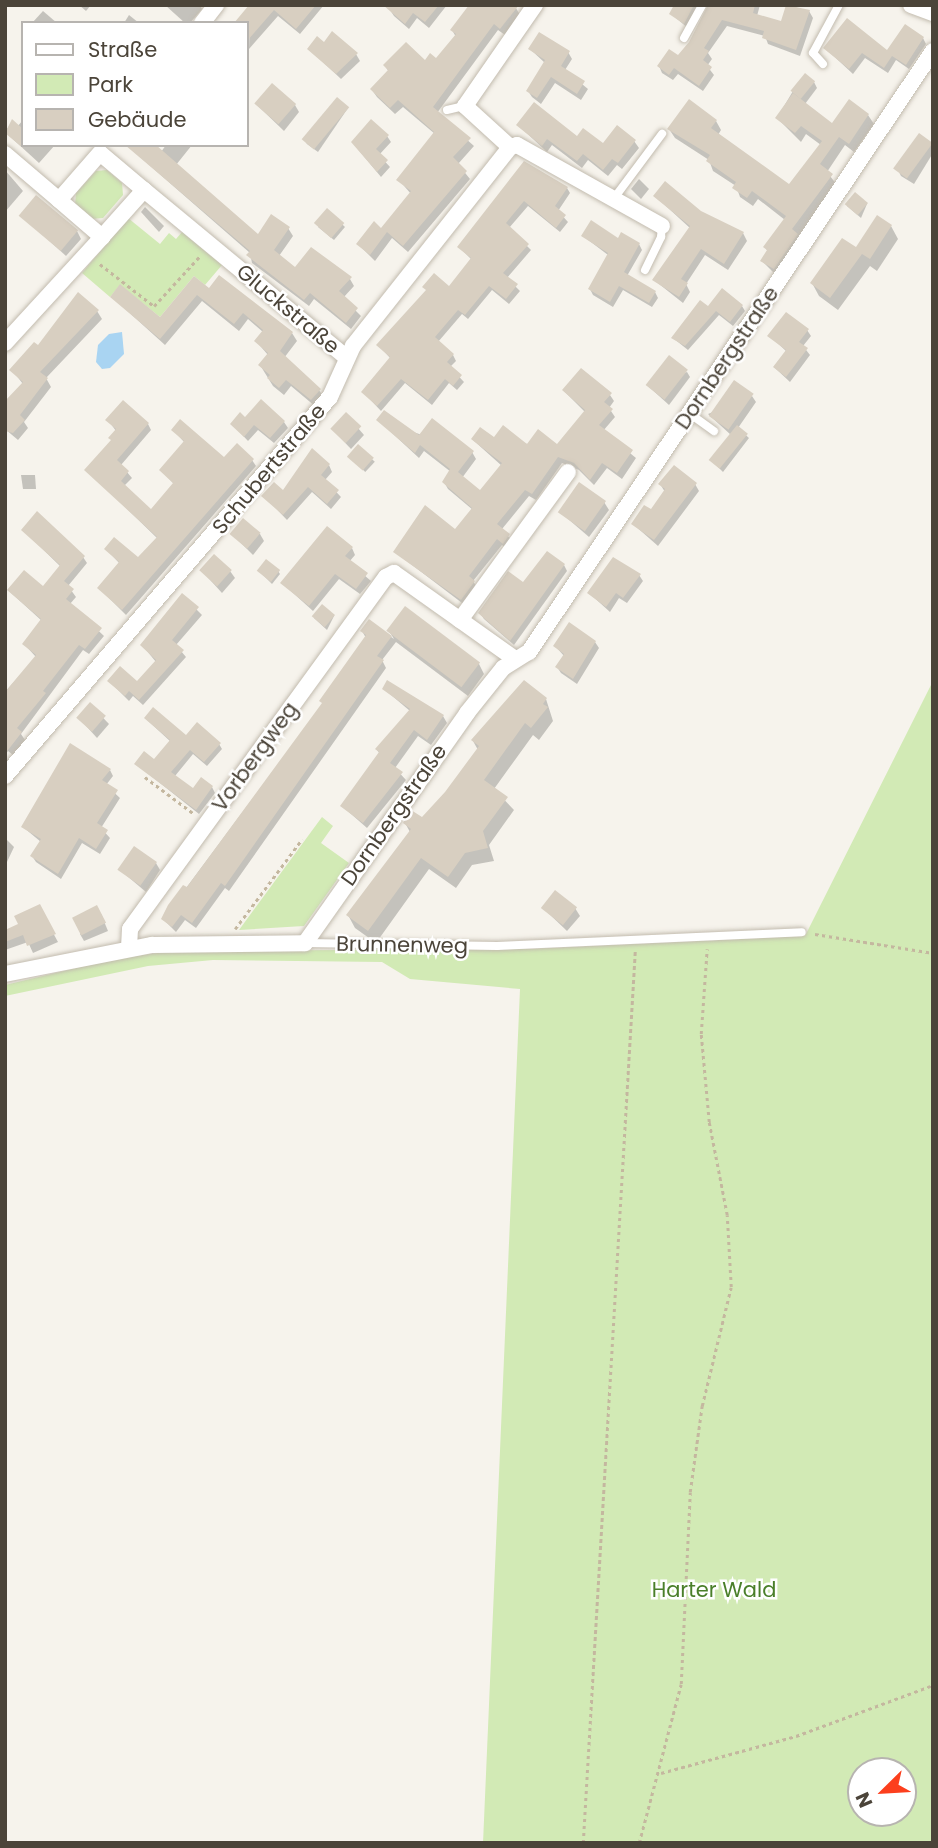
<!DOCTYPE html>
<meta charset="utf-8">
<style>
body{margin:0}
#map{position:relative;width:938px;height:1848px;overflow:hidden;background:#f6f3ec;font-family:Poppins,sans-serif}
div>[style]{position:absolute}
.green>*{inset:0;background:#d2eab5}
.water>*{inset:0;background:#a9d4f2}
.shadow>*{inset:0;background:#0003;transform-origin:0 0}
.building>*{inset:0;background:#d8cfc1;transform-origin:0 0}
.path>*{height:2.5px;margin-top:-1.25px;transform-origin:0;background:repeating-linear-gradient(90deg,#c4b79f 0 3.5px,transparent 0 7px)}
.roads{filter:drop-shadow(0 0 2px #c2bbae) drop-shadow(0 0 2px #c2bbae)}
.service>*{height:8px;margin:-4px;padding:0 4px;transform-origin:4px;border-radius:4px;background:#fff}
.minor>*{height:16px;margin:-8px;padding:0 8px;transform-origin:8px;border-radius:8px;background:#fff}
span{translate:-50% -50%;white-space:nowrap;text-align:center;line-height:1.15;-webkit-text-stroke:5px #fff;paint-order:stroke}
.street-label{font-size:21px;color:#4b4439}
.park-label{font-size:21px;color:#4a7f2a}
.frame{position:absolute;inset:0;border:7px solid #4b4439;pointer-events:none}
.legend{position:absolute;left:21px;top:21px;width:228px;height:126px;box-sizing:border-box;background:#fff;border:2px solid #b7b4b0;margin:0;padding:9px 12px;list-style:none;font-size:21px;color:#4b4439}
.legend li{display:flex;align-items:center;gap:14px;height:35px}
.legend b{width:35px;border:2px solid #b7b4b0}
.north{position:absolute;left:847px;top:1757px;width:70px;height:70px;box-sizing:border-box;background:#fff;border:2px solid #b7b4b0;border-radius:50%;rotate:246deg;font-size:19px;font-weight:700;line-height:28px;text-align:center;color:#4b4439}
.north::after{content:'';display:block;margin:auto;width:24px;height:32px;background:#fc3f1d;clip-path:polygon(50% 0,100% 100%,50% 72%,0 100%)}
</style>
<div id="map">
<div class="green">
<i style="clip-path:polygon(107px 170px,122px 183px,123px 195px,103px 218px,90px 219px,75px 205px,76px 193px,96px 171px)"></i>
<i style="clip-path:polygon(128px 218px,160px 244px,169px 233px,176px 239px,182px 232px,222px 265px,205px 285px,194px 276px,160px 317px,120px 285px,110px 297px,82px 273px)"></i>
<i style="clip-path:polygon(evenodd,933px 681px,933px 1843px,483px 1843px,520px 989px,410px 979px,382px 962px,213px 960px,148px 966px,5px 996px,5px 985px,114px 959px,172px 951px,529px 949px,805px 936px,933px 681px,861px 1771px,903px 1771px,903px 1813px,861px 1813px,861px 1771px)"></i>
<i style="clip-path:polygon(322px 817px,333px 826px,321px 843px,349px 863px,304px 926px,239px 930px)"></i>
</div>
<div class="water">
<i style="clip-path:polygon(122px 332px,124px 354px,110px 368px,102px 369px,96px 362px,98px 345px,109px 334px)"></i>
</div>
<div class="shadow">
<i style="clip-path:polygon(79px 5px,91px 5px,86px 11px)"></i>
<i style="clip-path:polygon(165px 5px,200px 5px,202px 9px,190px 23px,185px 23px)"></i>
<i style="clip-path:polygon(250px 5px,324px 5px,300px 34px,278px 16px,249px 49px)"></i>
<i style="clip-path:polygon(394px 5px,447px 5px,429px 28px,417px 18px,409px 29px,394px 16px,390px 10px)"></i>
<i style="clip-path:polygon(676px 5px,703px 6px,688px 28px,671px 14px)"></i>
<i style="clip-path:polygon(728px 5px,760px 5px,757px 16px,782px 23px,787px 5px,809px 11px,813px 18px,800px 56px,768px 44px,765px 36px,727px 26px,708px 53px,712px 59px,707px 66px,714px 75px,703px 91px,678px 74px,673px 80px,662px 73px,659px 66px,678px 57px)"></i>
<i style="clip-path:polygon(516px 8px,520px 15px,505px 35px,498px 30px,437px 113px,474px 146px,458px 164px,470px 179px,408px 252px,392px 238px,375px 261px,358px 244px,382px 230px,411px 194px,399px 180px,435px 134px,403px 107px,395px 114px,377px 97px,372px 90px,389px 72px,385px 66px,436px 61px,456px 37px,452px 30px)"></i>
<i style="clip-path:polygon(43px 11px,57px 23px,32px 23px)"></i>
<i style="clip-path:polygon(129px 15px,139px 23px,124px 23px)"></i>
<i style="clip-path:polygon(923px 38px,926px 44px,909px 69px,896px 60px,888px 73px,865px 58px,853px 74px,825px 48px,888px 53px)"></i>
<i style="clip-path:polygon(324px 44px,356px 54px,360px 61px,341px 79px,309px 49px)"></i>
<i style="clip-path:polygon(530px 49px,568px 52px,572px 59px,565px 70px,588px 89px,581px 100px,555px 83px,541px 104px,532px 97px,528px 91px,545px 63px)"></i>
<i style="clip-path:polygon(814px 82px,817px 88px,805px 104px,833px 125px,868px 115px,874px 124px,854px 152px,845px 145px,827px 172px,837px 185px,798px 237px,802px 244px,779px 278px,762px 261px,768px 252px,765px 247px,785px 220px,758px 199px,753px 206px,740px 197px,736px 186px,713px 171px,709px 160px,675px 138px,669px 129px,716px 121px,721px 130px,718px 135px,789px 187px,821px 145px,806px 134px,801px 142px,777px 118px,793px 91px)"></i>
<i style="clip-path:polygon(257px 105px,295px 105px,299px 112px,284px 131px)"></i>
<i style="clip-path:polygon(348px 108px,318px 152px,307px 144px,305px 141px)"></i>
<i style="clip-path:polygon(23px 120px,23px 145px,55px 145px,39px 163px,5px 132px,12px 122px,17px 127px)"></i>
<i style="clip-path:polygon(518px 125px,603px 145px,634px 141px,639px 148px,622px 169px,617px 165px,608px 176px,588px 160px,582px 168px,552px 145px,547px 152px)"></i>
<i style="clip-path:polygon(387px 136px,391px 142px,379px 155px,390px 167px,381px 177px,357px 148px)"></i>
<i style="clip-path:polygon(932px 143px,933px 153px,914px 184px,901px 176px,898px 170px)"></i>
<i style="clip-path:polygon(166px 145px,192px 145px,176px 165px,258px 237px,288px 228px,293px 236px,279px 256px,295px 269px,350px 279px,354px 286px,343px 298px,361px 316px,351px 329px,314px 299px,309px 306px,252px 263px,250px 253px,132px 150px,161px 152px)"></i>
<i style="clip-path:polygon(524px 163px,567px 188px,570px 193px,558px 211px,568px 222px,560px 232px,528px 206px,509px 228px,531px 250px,507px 278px,520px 291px,509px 304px,492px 290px,468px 319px,462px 314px,438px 342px,453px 355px,456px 361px,450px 367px,464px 382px,457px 390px,449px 383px,432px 405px,405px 383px,381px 411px,363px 392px,391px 359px,379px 346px,449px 288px,472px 260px,459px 247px)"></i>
<i style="clip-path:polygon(5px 170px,23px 191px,5px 212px)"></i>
<i style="clip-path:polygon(639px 179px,649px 189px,641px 199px,631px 189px)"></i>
<i style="clip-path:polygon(655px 196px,700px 213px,743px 233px,747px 241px,728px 270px,705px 255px,686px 284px,690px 292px,683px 303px,654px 280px,691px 229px)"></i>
<i style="clip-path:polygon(867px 204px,861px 218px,847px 206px)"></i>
<i style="clip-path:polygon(145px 207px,164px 226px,159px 232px,141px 212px)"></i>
<i style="clip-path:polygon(328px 211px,345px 227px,334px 240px,318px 227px)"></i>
<i style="clip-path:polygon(22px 216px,77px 231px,81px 239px,66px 256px)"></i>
<i style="clip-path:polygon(891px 226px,898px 239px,877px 271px,870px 266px,838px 310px,819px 296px,812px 283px)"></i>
<i style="clip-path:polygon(583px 236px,639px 244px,642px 250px,627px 276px,655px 292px,658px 298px,652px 307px,623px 290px,613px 307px,593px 295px,590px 289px,608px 255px)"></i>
<i style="clip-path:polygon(195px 278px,209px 290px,292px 333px,297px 341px,284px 358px,319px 390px,324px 398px,316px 407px,291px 386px,284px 395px,273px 386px,260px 365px,268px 355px,256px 341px,263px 332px,248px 319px,239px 331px,202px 301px,165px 345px,112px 297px,160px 320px)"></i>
<i style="clip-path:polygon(742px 306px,745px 311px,733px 326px,719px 315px,688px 350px,673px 338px,709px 308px)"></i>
<i style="clip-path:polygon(97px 311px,102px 319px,46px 378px,51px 387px,24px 422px,28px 428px,18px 440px,5px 429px,23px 384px,12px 370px)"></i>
<i style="clip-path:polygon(807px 330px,811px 336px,803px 346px,810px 355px,790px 382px,775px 368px,787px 352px,770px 336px)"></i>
<i style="clip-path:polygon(687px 372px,690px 377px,669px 405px,648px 386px)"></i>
<i style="clip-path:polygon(564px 391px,610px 395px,614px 401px,609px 408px,615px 417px,603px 431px,636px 458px,622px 479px,607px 468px,594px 485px,579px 470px,562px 463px,536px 500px,529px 496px,502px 529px,513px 542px,507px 549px,502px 545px,473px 581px,478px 589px,466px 606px,395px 552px,456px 532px,473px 510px,448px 489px,444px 482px,451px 472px,424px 451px,419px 458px,378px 420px,472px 452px,476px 459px,462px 478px,480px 493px,502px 466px,473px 440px,558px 446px,585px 412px)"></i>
<i style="clip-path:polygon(752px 396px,756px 402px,738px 428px,749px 438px,723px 472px,712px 461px,731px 435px,708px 414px)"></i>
<i style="clip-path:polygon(346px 414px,364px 435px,351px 449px,332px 429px)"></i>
<i style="clip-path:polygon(246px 419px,284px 422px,288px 428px,274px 443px,258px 430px,248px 441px,232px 424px)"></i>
<i style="clip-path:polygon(108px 420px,148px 424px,151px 430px,121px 465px,132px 478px,124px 486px,151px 511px,174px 484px,161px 470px,185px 443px,173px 430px,224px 459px,252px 460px,256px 466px,126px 615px,99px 588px,120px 564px,106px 549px,138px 559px,158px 539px,87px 470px,112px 442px,116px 431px)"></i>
<i style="left:358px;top:446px;width:23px;height:14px;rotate:43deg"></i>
<i style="clip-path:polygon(329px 465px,332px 472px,325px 480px,341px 497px,331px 509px,312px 492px,287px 520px,264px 496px,283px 492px)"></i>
<i style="clip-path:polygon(21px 475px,35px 475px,36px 489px,23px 489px)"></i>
<i style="clip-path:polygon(660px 484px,695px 484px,699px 491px,658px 546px,633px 524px,651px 512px,665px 492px)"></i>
<i style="clip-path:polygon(604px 502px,609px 510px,589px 537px,560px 512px)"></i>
<i style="clip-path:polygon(23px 530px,83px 557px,87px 563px,68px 586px,76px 597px,70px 604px,104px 636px,89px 654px,83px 650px,21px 734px,25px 740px,13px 755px,8px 751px,5px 755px,5px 692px,36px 657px,24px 644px,42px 621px,9px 591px,43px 588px,61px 567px)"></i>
<i style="clip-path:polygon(232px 534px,260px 534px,264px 541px,253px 555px)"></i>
<i style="clip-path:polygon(352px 548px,355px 555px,349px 562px,371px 581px,360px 594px,339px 579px,313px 611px,282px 583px)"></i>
<i style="clip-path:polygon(564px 565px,567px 571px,514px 645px,484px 619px,480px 613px,523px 584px)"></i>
<i style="clip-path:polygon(202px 571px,230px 571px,235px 578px,222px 593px)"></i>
<i style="clip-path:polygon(259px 571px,278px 571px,280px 574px,272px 584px)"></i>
<i style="clip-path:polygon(639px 575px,643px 581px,627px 603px,619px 598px,610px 612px,589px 593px)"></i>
<i style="clip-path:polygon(182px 595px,202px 615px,176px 645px,186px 657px,143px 705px,133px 696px,129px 701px,109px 681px,137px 683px,156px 662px,142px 645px)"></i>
<i style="clip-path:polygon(334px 616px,327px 630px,314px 618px)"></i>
<i style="clip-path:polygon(369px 621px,394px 639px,389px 631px,479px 664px,484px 674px,468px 696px,396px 642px,382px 660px,386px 668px,229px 891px,225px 888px,196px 928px,185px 920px,176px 932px,163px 919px,323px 704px,366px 638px,362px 631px)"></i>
<i style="clip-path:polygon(595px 642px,599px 648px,577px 684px,561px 673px,557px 667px,565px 657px,555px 646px)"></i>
<i style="clip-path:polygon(384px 689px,443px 716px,447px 723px,431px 745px,418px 736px,395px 768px,406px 780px,367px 828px,342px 806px,380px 754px,377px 750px,410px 711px)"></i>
<i style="clip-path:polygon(546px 699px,553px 721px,539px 740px,533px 735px,494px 789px,514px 810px,489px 845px,494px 861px,472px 865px,456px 888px,429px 869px,376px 943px,355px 928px,348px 915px,410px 832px,405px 823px,422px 820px,446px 793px,478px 750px,473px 741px)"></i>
<i style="clip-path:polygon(90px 704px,109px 724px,97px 738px,78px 717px)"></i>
<i style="clip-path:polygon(146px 719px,186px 737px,219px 744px,222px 749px,207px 766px,193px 754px,175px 776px,193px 790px,212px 787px,215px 793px,199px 814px,136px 764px,154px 761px,171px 742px)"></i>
<i style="clip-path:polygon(110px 770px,113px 776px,106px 785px,120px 798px,101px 828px,110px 838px,100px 854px,82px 843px,61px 879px,36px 862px,32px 856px,41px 842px,23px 827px)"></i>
<i style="clip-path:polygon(5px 838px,14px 847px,7px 862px,5px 862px)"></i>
<i style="clip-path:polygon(156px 863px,160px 870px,146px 892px,120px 870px)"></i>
<i style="clip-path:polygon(39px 907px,58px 942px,33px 953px,28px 942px,5px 950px,5px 932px,20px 925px)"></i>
<i style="clip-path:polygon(543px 908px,575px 908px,580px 916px,567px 931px)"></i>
<i style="clip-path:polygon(101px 914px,108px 931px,84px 941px,80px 934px)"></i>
</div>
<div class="building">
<i style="clip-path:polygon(249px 5px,316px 5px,296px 29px,274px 10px,247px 41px,247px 23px,234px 23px)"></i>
<i style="clip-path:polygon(383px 5px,439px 5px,425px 22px,413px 13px,405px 24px)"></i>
<i style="clip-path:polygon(469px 5px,519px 5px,500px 29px,494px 24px,433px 107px,471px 138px,453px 157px,467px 171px,403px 246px,387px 232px,370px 255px,356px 244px,374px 221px,381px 228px,411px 191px,396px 180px,434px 132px,398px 100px,390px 108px,370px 89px,388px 70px,383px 65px,406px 42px,425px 60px,430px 53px,436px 58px,456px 34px,450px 30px)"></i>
<i style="clip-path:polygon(674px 5px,694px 5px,684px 24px,669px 14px)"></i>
<i style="clip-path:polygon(708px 5px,755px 5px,753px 13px,781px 21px,786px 5px,810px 10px,796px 50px,762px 38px,764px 31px,722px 20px,704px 48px,709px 51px,703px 60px,712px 67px,699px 86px,674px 68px,669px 75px,657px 66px,669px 49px,678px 55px,689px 42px)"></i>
<i style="clip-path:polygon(847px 18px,887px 50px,905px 24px,924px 37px,906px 65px,892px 56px,884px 68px,862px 53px,849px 69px,823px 48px)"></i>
<i style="clip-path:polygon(332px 31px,358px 53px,336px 74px,307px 49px,317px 36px,324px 42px)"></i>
<i style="clip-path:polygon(539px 32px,570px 51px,561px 66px,585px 81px,577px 94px,551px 77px,537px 98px,526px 91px,545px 60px,528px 49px)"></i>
<i style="left:805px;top:73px;width:13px;height:23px;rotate:39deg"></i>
<i style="left:272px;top:83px;width:32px;height:27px;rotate:41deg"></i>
<i style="clip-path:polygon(793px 93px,832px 123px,849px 99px,869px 114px,849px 144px,839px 137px,820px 164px,833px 174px,792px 229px,798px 234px,774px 269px,760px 261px,767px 250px,763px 247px,786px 216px,752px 191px,747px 198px,732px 188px,736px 182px,706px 161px,710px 155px,667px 129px,689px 99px,717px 120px,711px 128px,789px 184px,822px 141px,801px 126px,795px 133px,775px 118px)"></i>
<i style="left:337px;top:97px;width:16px;height:55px;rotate:40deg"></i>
<i style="clip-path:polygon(534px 102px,577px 136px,583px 128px,603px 143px,617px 125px,636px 140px,618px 163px,612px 159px,603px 170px,583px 154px,577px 161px,547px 139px,542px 146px,516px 125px)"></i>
<i style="clip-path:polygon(12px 119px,23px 129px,23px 148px,5px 133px)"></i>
<i style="clip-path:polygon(371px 119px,389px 135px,376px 149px,388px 160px,377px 172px,351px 142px)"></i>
<i style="left:919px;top:133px;width:17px;height:44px;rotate:36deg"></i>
<i style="clip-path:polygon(125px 145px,156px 145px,258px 234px,271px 214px,290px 227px,274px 250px,295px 267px,311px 247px,352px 277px,339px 291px,358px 308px,346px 323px,310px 293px,304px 300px,246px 255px,250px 251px)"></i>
<i style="clip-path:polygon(524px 161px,568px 187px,555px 206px,566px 215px,556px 228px,524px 201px,506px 223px,529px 244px,503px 273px,518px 284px,506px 299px,489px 286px,465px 315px,458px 310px,435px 337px,454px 354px,447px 362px,462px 375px,453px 386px,445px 379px,428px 400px,401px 379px,377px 406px,361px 392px,390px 357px,376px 345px,426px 290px,422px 287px,434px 273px,449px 286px,471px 258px,457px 247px)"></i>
<i style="clip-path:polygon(665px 181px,701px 211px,744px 232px,724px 264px,701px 249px,681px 279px,688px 283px,679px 297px,652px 280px,690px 226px,653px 196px)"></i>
<i style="left:855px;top:192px;width:17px;height:16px;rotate:40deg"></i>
<i style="left:36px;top:195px;width:55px;height:27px;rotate:40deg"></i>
<i style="left:327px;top:208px;width:23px;height:20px;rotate:41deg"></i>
<i style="clip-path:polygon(877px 215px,892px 225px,870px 259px,862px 254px,830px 298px,810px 283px,842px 238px,856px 247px)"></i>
<i style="clip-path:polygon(591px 220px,618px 238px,621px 232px,640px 243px,624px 272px,656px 291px,649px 303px,619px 286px,610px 302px,588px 289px,608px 253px,581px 236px)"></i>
<i style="clip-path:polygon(219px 275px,293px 332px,280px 351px,321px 389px,311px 400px,286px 380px,279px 388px,267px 378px,270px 375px,258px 365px,268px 353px,254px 341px,263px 330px,243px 313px,234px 324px,197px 295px,160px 339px,110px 297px,120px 284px,160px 317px,194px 276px,209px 288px)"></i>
<i style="clip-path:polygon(722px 288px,743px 305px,730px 322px,716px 311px,685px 346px,671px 338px,700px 300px,708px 306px)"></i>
<i style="clip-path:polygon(78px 292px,99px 310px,40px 372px,48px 378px,20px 415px,25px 420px,13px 433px,5px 431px,5px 401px,23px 382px,9px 370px,34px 342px,38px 345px)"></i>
<i style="clip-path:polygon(786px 312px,809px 329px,799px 342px,808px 348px,786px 377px,773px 367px,786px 350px,767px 336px)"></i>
<i style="left:669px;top:355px;width:24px;height:38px;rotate:38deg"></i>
<i style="clip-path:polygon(581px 368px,612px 393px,604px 402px,613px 409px,599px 425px,633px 450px,617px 473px,602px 463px,590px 480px,574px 463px,558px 457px,532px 494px,525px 490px,497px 524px,510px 534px,503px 544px,497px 539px,469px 576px,475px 581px,461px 600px,393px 552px,425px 505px,455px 529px,472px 508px,442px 482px,450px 469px,420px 445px,415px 453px,376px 420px,384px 410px,419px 435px,432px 418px,474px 451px,458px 472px,480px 490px,502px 463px,471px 439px,480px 427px,494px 437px,503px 425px,527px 444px,538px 429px,557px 444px,585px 410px,562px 390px)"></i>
<i style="left:734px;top:380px;width:24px;height:44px;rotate:35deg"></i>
<i style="clip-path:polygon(261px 399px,285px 421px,270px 438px,254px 425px,244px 437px,230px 424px,240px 412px,245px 417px)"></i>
<i style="clip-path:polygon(123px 400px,149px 423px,117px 460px,129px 471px,121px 481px,151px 509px,173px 483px,159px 470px,184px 441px,171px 430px,180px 419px,224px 457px,237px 443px,254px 459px,122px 610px,97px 588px,119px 562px,104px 549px,114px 537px,138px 557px,157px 537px,84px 470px,111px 440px,108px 438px,116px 429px,105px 420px)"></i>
<i style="left:346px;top:412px;width:21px;height:23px;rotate:43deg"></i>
<i style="left:737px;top:425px;width:14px;height:45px;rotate:39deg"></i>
<i style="left:358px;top:444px;width:21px;height:17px;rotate:41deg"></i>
<i style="clip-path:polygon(312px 448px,330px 464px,321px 475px,339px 490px,327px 504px,308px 487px,283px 515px,261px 496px,274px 482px,283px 490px)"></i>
<i style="clip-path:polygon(674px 465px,697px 483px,654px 540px,631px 524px,644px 505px,651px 509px,665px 489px,658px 484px)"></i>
<i style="left:579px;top:482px;width:33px;height:37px;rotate:35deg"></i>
<i style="clip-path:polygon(37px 511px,85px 556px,64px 581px,74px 589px,66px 599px,102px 628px,85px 649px,79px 645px,43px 691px,46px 693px,17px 728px,22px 732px,5px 754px,5px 692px,36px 655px,22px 644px,41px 619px,7px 590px,24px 570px,43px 586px,60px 565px,21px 530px)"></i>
<i style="left:243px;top:518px;width:23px;height:21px;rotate:40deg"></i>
<i style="clip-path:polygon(327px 526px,353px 547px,345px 556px,368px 573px,356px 589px,335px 574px,309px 606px,280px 583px)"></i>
<i style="clip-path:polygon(547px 551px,565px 564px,510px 641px,478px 613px,508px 571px,523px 582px)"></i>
<i style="left:214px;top:554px;width:24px;height:22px;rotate:42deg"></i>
<i style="clip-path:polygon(613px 557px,641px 574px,623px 598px,616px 593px,606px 607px,587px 593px)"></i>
<i style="left:266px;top:559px;width:18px;height:15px;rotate:38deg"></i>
<i style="clip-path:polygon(182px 593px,199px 607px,172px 640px,184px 650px,139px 700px,129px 691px,125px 696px,107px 681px,120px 666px,137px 681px,156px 660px,140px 645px)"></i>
<i style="left:322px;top:604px;width:17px;height:16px;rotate:40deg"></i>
<i style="left:405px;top:606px;width:94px;height:31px;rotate:37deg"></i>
<i style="clip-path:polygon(369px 619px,392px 636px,377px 656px,384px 660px,225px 886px,221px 883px,192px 923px,181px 915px,172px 927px,161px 919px,168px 905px,183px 885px,187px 887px,322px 703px,319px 701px,366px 635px,360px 631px)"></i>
<i style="clip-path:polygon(569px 622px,596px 641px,573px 679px,555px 667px,564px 654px,553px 646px)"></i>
<i style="clip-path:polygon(387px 680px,444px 715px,427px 740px,414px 730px,390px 763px,403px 772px,363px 823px,340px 806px,379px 752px,375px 749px,410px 709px,382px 689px)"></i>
<i style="clip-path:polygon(524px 680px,547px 698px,543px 704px,548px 707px,531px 728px,525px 723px,484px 780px,508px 797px,483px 831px,488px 848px,465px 853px,448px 877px,421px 858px,368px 931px,346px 915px,411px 829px,403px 823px,411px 810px,422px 817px,445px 792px,479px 746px,471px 740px)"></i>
<i style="left:90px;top:702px;width:21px;height:21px;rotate:41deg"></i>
<i style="clip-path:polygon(153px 707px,186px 735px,197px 722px,221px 743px,204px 762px,190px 750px,171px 772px,193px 788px,201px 777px,213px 786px,196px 810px,134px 764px,144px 751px,154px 759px,170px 740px,144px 718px)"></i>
<i style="clip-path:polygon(70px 743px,111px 769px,102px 780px,118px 790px,97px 823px,108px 830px,96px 849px,79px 838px,58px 874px,30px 856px,41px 839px,21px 827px)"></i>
<i style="left:134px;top:846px;width:28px;height:29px;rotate:35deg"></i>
<i style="left:555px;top:890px;width:28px;height:23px;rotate:38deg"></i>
<i style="clip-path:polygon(40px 904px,56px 934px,27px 946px,23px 935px,5px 942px,5px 930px,18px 924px,14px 916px)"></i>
<i style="left:97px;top:905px;width:20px;height:28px;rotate:63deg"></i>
</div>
<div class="path">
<i style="left:100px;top:264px;width:68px;rotate:37.9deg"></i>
<i style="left:154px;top:306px;width:68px;rotate:-47.4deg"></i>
<i style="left:145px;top:777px;width:60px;rotate:36.9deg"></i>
<i style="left:235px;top:929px;width:112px;rotate:-53.3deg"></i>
<i style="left:815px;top:934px;width:120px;rotate:9.1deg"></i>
<i style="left:661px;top:1773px;width:140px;rotate:-15.3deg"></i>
<i style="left:796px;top:1736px;width:146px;rotate:-20.4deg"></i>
<i style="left:583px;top:1843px;width:893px;rotate:-86.66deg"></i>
<i style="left:639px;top:1843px;width:164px;rotate:-75.2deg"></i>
<i style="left:681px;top:1684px;width:192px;rotate:-87.3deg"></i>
<i style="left:690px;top:1492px;width:87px;rotate:-82.1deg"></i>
<i style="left:702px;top:1406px;width:122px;rotate:-76.3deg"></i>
<i style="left:731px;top:1287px;width:72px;rotate:-93.2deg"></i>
<i style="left:727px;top:1215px;width:95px;rotate:-101deg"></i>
<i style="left:709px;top:1122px;width:88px;rotate:-95.2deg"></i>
<i style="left:701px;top:1034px;width:85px;rotate:-86deg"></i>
</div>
<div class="roads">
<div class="service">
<i style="left:684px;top:38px;width:38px;rotate:-61deg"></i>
<i style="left:823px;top:64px;width:15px;rotate:-132deg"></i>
<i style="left:813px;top:53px;width:55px;rotate:-61.6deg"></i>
<i style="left:447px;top:110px;width:18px;rotate:-13deg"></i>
<i style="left:612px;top:201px;width:84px;rotate:-53.3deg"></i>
<i style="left:645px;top:270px;width:37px;rotate:-64deg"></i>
<i style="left:661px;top:237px;width:11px;rotate:-85deg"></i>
<i style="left:689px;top:413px;width:31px;rotate:36deg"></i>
<i style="left:305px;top:943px;width:192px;rotate:0.9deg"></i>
<i style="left:497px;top:946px;width:305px;rotate:-2.6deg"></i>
</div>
<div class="minor">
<i style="left:911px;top:5px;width:23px;rotate:20deg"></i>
<i style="left:202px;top:23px;width:23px;rotate:-52deg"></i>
<i style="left:510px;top:147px;width:61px;rotate:-137.7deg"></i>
<i style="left:465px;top:106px;width:123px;rotate:-55.3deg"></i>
<i style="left:510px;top:147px;width:7px;rotate:-16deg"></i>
<i style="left:517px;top:145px;width:166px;rotate:29.2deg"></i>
<i style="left:5px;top:154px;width:71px;rotate:40.4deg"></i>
<i style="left:59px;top:200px;width:57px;rotate:40.7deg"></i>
<i style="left:102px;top:237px;width:63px;rotate:-48.2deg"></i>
<i style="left:144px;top:190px;width:57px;rotate:-139.9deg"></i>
<i style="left:100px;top:153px;width:62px;rotate:131.1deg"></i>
<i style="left:144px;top:190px;width:262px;rotate:39.6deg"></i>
<i style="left:5px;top:343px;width:144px;rotate:-47.5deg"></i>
<i style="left:460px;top:620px;width:183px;rotate:-53.9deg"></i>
<i style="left:5px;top:776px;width:499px;rotate:-49.4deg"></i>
<i style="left:330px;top:397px;width:56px;rotate:-65.7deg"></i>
<i style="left:353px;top:346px;width:253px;rotate:-51.7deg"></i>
<i style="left:129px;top:948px;width:19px;rotate:-87deg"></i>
<i style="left:130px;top:929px;width:435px;rotate:-54deg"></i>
<i style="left:386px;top:577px;width:9px;rotate:-27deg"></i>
<i style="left:394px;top:573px;width:148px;rotate:35.4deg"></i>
<i style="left:5px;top:974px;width:150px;rotate:-11.2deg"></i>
<i style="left:152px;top:945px;width:153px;rotate:-0.7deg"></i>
<i style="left:305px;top:943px;width:281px;rotate:-54.8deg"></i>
<i style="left:467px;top:713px;width:58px;rotate:-51.3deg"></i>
<i style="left:503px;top:668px;width:31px;rotate:-32deg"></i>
<i style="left:529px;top:652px;width:724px;rotate:-56.09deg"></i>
</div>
</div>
<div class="street-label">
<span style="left:288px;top:309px;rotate:40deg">Gluckstraße</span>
<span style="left:727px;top:358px;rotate:-56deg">Dornbergstraße</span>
<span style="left:269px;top:469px;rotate:-50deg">Schubertstraße</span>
<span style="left:255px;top:757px;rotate:-54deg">Vorbergweg</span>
<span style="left:394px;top:815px;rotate:-55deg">Dornbergstraße</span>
<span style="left:402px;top:945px;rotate:1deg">Brunnenweg</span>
</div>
<div class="park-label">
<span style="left:714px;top:1590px">Harter Wald</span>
</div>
<div class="frame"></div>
<ul class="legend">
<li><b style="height:9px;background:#fff"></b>Straße</li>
<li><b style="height:19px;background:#d2eab5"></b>Park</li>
<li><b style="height:19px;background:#d8cfc1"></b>Gebäude</li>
</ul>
<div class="north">N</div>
</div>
